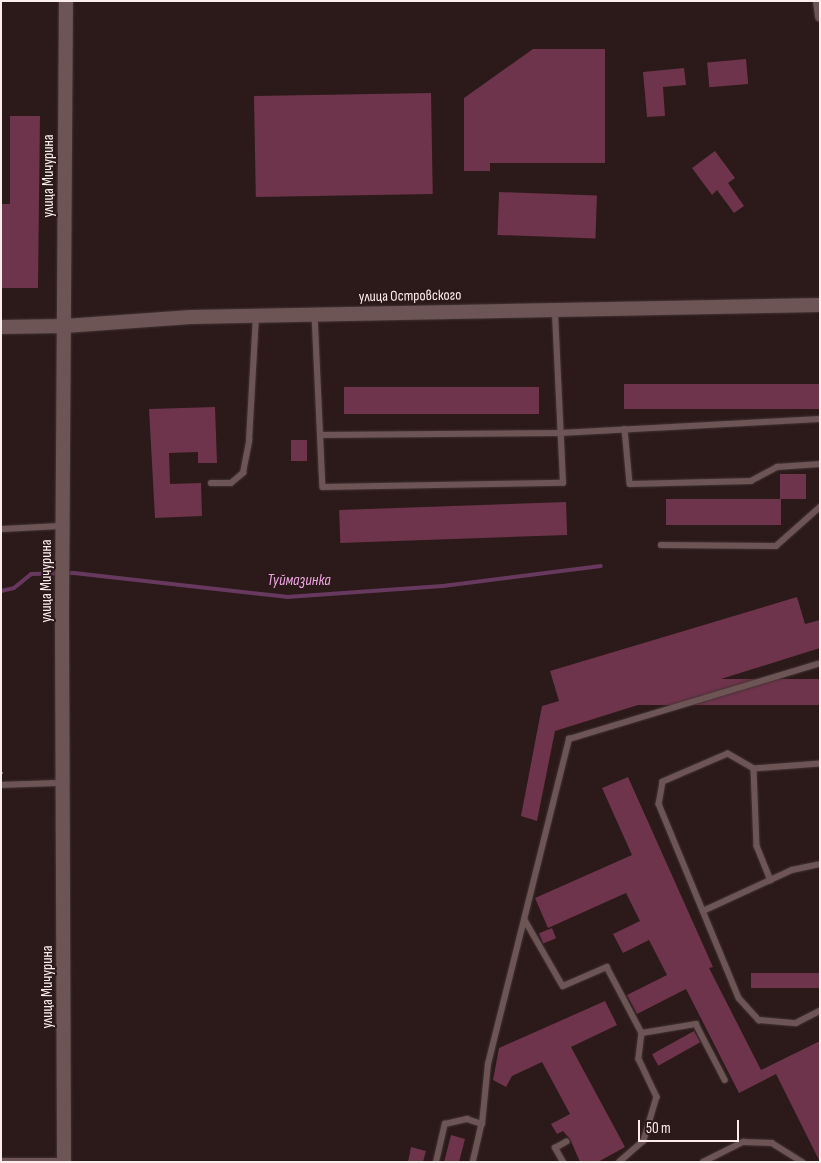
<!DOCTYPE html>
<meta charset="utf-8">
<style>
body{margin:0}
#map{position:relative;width:821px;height:1163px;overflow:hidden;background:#2c1919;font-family:"Sofia Sans Condensed",sans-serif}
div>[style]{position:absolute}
.stream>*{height:4px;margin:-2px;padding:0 2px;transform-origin:2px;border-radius:2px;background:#67395f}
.building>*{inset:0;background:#6d344b;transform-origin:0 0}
.path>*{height:2.5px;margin-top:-1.25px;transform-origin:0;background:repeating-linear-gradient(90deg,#806f6f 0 2.5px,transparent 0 5px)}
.roads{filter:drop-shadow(0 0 1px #423333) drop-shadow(0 0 1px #423333)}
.service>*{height:5.5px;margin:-2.75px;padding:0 2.75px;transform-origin:2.75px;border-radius:2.75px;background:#6d5555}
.minor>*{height:11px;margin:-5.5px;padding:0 5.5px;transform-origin:5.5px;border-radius:5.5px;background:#6d5555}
.tertiary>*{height:14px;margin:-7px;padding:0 7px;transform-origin:7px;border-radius:7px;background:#6d5555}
.secondary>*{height:14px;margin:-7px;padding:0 7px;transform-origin:7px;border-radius:7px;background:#6d5555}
span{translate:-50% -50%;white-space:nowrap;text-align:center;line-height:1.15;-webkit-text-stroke:4px #2c1919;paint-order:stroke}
.street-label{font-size:15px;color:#fceded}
.water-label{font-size:16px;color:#eea6e1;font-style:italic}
.frame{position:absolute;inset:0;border:2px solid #fceded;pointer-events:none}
.scale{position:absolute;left:638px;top:1120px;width:101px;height:22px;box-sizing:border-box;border:2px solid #fceded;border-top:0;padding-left:6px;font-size:15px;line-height:18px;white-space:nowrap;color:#fceded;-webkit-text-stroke:4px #2c1919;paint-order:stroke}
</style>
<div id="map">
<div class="stream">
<i style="left:1px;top:591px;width:13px;rotate:-13deg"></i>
<i style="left:14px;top:588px;width:22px;rotate:-39deg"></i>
<i style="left:31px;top:574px;width:43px;rotate:-1.3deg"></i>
<i style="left:74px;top:573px;width:214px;rotate:6.4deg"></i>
<i style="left:287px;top:597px;width:156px;rotate:-4deg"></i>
<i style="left:443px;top:586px;width:159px;rotate:-7.2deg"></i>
</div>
<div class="building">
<i style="clip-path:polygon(533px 49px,605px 49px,605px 163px,490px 163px,490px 171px,464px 171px,464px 98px)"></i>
<i style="left:746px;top:59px;width:25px;height:39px;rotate:85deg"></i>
<i style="clip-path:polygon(684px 68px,686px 85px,663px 87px,665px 116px,647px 117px,643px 72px)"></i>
<i style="left:431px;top:93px;width:101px;height:177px;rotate:89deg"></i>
<i style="clip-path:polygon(10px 116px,40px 116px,38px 288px,1px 288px,1px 204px,10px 204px)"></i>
<i style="clip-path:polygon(715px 151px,735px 178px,728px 183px,744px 206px,734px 213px,717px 190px,712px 195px,692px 168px)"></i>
<i style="left:499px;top:192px;width:98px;height:43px;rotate:2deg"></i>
<i style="left:820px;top:384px;width:25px;height:196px;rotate:90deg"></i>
<i style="left:539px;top:387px;width:27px;height:195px;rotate:90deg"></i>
<i style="clip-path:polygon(215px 407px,217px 463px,198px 463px,198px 452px,169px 453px,170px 484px,201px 483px,202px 516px,155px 518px,149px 409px)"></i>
<i style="left:291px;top:440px;width:16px;height:21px"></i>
<i style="left:780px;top:474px;width:26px;height:25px"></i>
<i style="left:781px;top:499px;width:26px;height:115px;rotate:90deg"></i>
<i style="left:566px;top:502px;width:33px;height:227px;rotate:88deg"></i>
<i style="clip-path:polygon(797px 597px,805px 624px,820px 620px,820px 648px,555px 731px,537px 821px,521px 816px,542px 706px,559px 701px,550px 671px)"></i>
<i style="left:820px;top:679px;width:26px;height:216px;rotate:90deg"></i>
<i style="clip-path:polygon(628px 777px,713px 967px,709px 968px,761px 1070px,820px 1041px,820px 1162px,776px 1074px,739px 1093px,686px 989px,637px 1014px,627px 995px,667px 975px,649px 940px,623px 953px,613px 934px,640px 921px,626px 893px,548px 928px,535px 898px,632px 855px,602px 788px)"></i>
<i style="left:552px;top:928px;width:11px;height:14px;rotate:68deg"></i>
<i style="left:820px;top:973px;width:15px;height:69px;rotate:90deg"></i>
<i style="clip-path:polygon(605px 1001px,617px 1025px,571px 1047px,625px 1147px,598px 1162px,580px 1162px,570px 1139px,563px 1131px,557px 1134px,551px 1124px,570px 1114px,542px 1062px,512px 1076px,506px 1087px,493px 1080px,499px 1048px)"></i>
<i style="left:694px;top:1031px;width:13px;height:48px;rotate:61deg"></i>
<i style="clip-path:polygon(451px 1135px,465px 1139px,459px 1162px,444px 1162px)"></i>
<i style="clip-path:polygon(411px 1147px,426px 1151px,423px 1162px,408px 1162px)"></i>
</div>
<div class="path">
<i style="left:1px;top:773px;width:5px"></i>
</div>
<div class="roads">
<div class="service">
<i style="left:315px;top:314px;width:173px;rotate:87.4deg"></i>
<i style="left:323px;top:487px;width:240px;rotate:-1deg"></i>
<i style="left:563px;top:483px;width:172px;rotate:-92.7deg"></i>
<i style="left:625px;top:429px;width:55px;rotate:84.8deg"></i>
<i style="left:630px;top:484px;width:121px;rotate:-1.4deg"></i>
<i style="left:751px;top:481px;width:30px;rotate:-28deg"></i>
<i style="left:777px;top:467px;width:43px;rotate:-4deg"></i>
<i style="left:320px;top:435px;width:240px;rotate:-0.5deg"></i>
<i style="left:560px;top:433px;width:260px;rotate:-3.1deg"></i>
<i style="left:211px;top:483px;width:20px"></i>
<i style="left:231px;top:483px;width:16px;rotate:-40deg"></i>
<i style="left:243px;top:473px;width:33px;rotate:-79deg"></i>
<i style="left:249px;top:441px;width:126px;rotate:-86.8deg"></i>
<i style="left:1px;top:529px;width:61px;rotate:-2.8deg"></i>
<i style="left:661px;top:545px;width:115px;rotate:0.5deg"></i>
<i style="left:776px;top:546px;width:59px;rotate:-41.6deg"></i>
<i style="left:820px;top:764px;width:66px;rotate:175.7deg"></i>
<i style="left:754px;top:769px;width:30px;rotate:-150deg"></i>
<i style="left:728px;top:754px;width:71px;rotate:156.7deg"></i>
<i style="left:663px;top:782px;width:22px;rotate:100deg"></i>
<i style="left:659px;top:804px;width:210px;rotate:67.6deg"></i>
<i style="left:739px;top:998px;width:30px;rotate:48deg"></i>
<i style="left:759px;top:1020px;width:37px;rotate:5deg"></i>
<i style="left:796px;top:1023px;width:27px;rotate:-27deg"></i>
<i style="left:754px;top:769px;width:77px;rotate:87.8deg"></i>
<i style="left:757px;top:846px;width:37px;rotate:68deg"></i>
<i style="left:1px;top:785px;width:61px;rotate:-1.9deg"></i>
<i style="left:703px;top:911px;width:98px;rotate:-24.7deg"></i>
<i style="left:792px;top:870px;width:29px;rotate:-12deg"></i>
<i style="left:525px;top:920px;width:76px;rotate:60.1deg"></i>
<i style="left:563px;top:986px;width:48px;rotate:-23.4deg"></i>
<i style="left:607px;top:967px;width:75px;rotate:62.1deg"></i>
<i style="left:642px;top:1033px;width:26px;rotate:97deg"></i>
<i style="left:639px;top:1059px;width:42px;rotate:64.7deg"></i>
<i style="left:657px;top:1097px;width:46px;rotate:106.5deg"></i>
<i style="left:644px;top:1141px;width:32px;rotate:139deg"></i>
<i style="left:642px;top:1033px;width:55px;rotate:-9.5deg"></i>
<i style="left:696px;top:1024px;width:63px;rotate:62.6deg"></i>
<i style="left:482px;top:1124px;width:60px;rotate:-84.3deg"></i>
<i style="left:488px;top:1064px;width:335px;rotate:-76deg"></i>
<i style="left:569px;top:739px;width:262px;rotate:-16.8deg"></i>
<i style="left:1px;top:1161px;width:63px"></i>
<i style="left:436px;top:1162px;width:39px;rotate:-77deg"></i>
<i style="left:445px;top:1124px;width:23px;rotate:-13deg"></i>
<i style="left:467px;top:1119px;width:16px;rotate:18deg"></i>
<i style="left:482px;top:1124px;width:39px;rotate:103deg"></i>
<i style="left:563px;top:1162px;width:16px;rotate:-120deg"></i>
<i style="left:555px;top:1148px;width:13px;rotate:-29deg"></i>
<i style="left:703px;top:1162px;width:45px;rotate:-26.6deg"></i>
<i style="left:743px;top:1142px;width:29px;rotate:2deg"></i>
<i style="left:772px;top:1143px;width:36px;rotate:32deg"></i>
</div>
<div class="minor">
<i style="left:818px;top:1px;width:15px;rotate:82deg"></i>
</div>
<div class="tertiary">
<i style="left:64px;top:1162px;width:549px;rotate:-90.21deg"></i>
<i style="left:62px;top:613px;width:612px;rotate:-89.63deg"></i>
</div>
<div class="secondary">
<i style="left:1px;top:327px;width:64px;rotate:-0.9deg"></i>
<i style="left:65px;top:326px;width:126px;rotate:-4.1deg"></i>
<i style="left:191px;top:317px;width:629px;rotate:-1.09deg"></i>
</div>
</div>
<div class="street-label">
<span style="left:49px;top:176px;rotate:-90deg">улица Мичурина</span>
<span style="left:410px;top:296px;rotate:-1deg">улица Островского</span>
<span style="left:47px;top:581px;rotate:-90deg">улица Мичурина</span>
<span style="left:48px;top:987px;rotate:-90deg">улица Мичурина</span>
</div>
<div class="water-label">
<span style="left:299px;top:581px">Туймазинка</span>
</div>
<div class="frame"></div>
<div class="scale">50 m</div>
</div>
